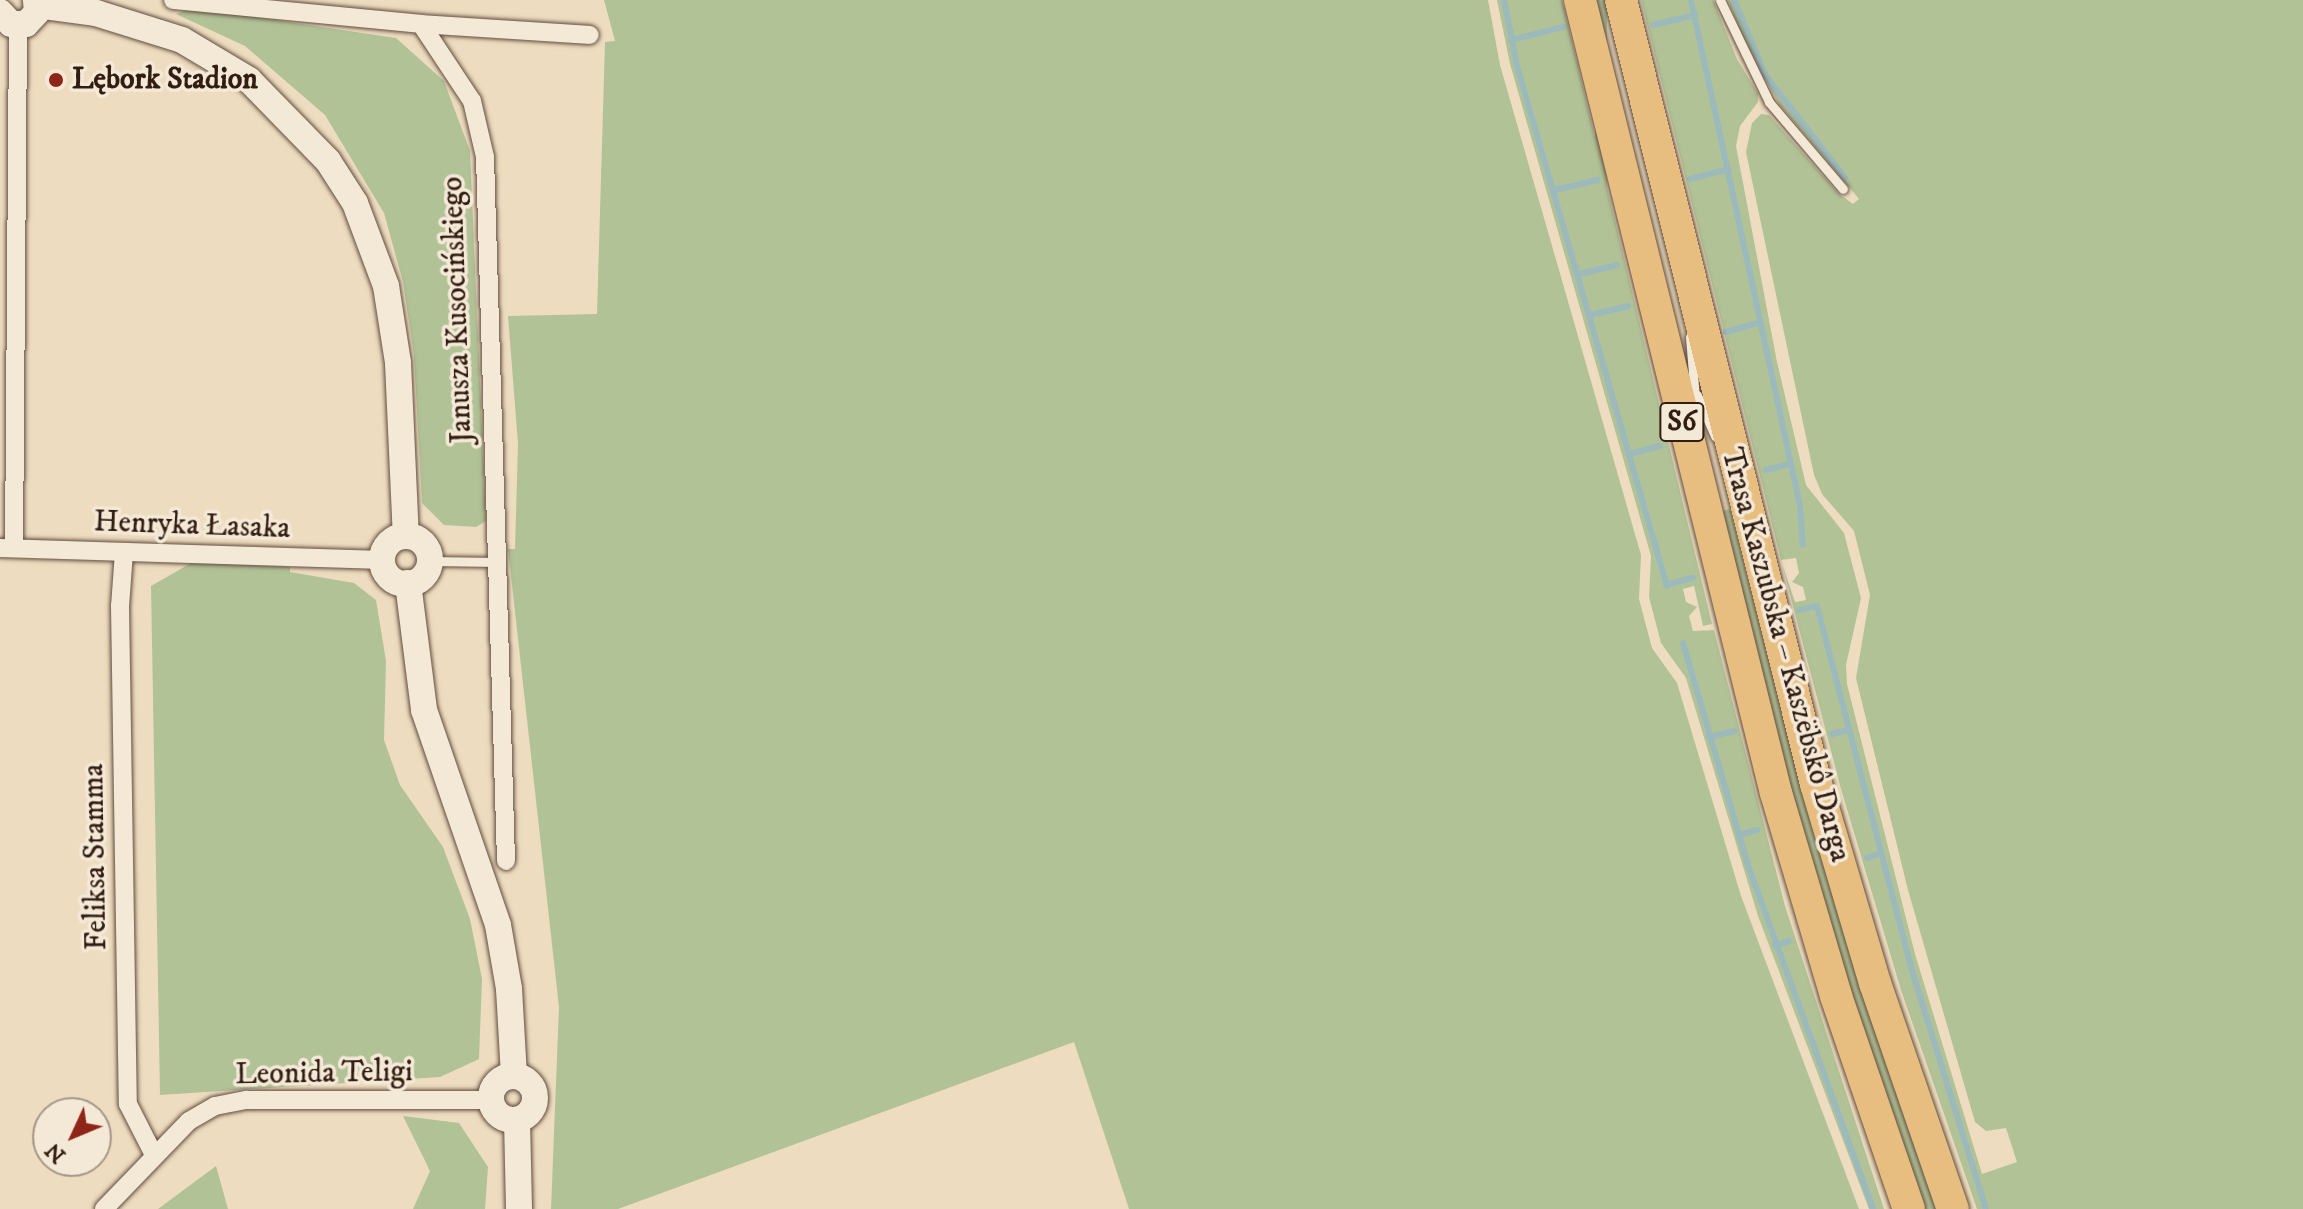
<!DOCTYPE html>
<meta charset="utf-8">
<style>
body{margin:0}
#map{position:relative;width:2303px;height:1209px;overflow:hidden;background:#eedcc0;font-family:"IM FELL DW Pica",serif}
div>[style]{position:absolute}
.green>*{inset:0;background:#b2c297;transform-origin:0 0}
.stream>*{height:6px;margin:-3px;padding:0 3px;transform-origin:3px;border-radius:3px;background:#9cb9bb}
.roads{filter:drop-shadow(0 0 2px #604d3e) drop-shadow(0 0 2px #604d3e)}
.lane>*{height:9px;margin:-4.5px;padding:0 4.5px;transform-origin:4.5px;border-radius:4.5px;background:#f4e8d6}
.street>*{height:18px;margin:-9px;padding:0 9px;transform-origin:9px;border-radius:9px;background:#f4e8d6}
.secondary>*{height:26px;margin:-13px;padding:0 13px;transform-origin:13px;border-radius:13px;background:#f4e8d6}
.secondary>.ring{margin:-13px;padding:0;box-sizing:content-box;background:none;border:26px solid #f4e8d6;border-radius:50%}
.highway>*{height:32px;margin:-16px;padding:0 16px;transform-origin:16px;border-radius:16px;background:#e7be80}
.dots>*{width:22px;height:22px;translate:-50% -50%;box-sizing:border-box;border:4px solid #f4e8d6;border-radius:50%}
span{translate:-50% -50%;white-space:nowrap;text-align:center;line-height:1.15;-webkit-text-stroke:7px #f4e8d6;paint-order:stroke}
.shield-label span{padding:2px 6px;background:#f4e8d6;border:2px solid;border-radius:6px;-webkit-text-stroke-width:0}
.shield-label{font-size:28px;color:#311d12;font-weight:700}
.poi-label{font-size:30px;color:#311d12;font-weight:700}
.left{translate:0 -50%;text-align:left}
.street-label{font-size:30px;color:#311d12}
.north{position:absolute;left:32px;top:1097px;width:80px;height:80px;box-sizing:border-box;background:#f4e8d6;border:2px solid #a69788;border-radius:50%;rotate:226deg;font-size:22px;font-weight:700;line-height:32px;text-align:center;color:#311d12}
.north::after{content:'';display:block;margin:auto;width:28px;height:36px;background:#8f2418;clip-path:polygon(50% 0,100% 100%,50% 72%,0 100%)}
</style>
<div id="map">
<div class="green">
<i style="clip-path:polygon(604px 0,1488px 0,1500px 65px,1641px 555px,1639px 599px,1652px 648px,1677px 683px,1741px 896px,1859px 1209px,1129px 1209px,1074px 1042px,618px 1209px,551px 1209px,559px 1007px,508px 549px,515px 549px,518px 444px,508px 316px,597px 314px,605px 42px,615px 41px)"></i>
<i style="clip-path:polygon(1497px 0,1562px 0,1712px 624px,1703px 626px,1694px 586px,1683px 589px,1686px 602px,1697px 607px,1689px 616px,1693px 631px,1714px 630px,1785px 906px,1884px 1209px,1869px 1209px,1758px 916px,1686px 678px,1661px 643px,1649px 597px,1651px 556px,1510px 64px)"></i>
<i style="left:1595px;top:0;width:12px;height:268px"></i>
<i style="clip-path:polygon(1641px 0,1713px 0,1737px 59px,1758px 94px,1758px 102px,1740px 126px,1736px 146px,1777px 362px,1806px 485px,1844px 533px,1861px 598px,1846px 665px,1847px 684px,1915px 954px,1982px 1174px,2017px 1162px,2006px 1128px,1986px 1131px,1975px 1122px,1908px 890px,1856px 678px,1870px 595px,1854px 531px,1822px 494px,1814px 475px,1746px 152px,1752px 123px,1761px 114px,1769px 115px,1838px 193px,1853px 204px,1859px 199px,1780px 105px,1747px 47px,1728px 0,2303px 0,2303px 1209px,1977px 1209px,1901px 990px,1841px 789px,1782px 564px,1795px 602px,1806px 600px,1803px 587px,1792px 582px,1799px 573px,1796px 558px,1781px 560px)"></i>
<i style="clip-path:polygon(193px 8px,396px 38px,444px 81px,470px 151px,486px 521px,476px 527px,444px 525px,422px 503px,414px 356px,403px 282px,384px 213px,325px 115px,245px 46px,176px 14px)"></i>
<i style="clip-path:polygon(1730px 509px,1783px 717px,1865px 1001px,1936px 1209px,1924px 1209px,1854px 1004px,1791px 790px,1718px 512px)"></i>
<i style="clip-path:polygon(193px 562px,290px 567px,290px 572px,354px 583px,376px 600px,386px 661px,384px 740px,400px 785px,443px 847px,470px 919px,482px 979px,479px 1059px,440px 1077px,160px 1095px,151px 586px)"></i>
<i style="clip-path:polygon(403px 1116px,459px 1123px,488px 1167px,485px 1209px,413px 1209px,430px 1171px)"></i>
<i style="clip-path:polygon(216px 1166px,228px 1209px,158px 1209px)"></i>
</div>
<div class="stream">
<i style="left:1504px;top:0;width:67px;rotate:78.9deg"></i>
<i style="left:1517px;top:66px;width:541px;rotate:73.91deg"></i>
<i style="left:1691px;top:0;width:518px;rotate:77.84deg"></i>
<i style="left:1800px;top:506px;width:39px;rotate:86deg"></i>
<i style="left:1734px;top:0;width:82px;rotate:67.2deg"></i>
<i style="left:1766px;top:76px;width:129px;rotate:52.2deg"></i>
<i style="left:1653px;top:25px;width:43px;rotate:-13.4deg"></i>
<i style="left:1511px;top:40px;width:54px;rotate:-14deg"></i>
<i style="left:1690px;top:179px;width:40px;rotate:-14.4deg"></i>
<i style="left:1555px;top:190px;width:44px;rotate:-13.1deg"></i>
<i style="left:1579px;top:274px;width:39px;rotate:-13deg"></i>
<i style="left:1590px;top:315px;width:39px;rotate:-13deg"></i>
<i style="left:1726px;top:332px;width:33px;rotate:-16deg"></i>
<i style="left:1630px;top:454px;width:31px;rotate:-15deg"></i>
<i style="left:1766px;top:470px;width:25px;rotate:-14deg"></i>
<i style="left:1666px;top:585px;width:28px;rotate:-15deg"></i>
<i style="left:1799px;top:610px;width:18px;rotate:-13deg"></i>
<i style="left:1817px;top:606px;width:370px;rotate:75.4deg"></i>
<i style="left:1910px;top:964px;width:257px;rotate:72.8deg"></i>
<i style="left:1683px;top:643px;width:234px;rotate:73.7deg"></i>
<i style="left:1749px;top:868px;width:363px;rotate:70deg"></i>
<i style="left:1832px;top:734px;width:16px;rotate:-14deg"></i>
<i style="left:1709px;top:737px;width:26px;rotate:-13deg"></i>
<i style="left:1739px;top:835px;width:19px;rotate:-16deg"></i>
<i style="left:1867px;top:858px;width:15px;rotate:-20deg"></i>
<i style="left:1775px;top:946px;width:15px;rotate:-20deg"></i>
</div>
<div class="roads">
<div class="lane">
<i style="left:1720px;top:0;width:113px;rotate:64.3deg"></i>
<i style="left:1769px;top:102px;width:114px;rotate:49.6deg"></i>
<i style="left:1690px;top:337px;width:73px;rotate:85.3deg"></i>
<i style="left:1697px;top:395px;width:45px;rotate:66.3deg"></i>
<i style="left:430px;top:561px;width:68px;rotate:0.8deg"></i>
</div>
<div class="street">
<i style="left:173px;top:0;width:249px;rotate:5.5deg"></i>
<i style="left:421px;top:24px;width:92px;rotate:56.5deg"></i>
<i style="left:472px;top:101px;width:57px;rotate:76.9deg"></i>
<i style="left:485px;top:157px;width:704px;rotate:88.29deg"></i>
<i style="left:421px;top:24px;width:169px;rotate:3.7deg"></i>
<i style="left:0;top:548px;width:383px;rotate:1.8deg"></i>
<i style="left:14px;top:548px;width:522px;rotate:-89.56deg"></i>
<i style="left:124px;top:552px;width:54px;rotate:94.2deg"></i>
<i style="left:120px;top:606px;width:498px;rotate:89.1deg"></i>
<i style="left:128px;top:1104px;width:57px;rotate:63deg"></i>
<i style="left:104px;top:1209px;width:122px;rotate:-46deg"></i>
<i style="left:189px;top:1121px;width:30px;rotate:-30deg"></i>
<i style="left:215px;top:1106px;width:33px;rotate:-11deg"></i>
<i style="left:247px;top:1100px;width:244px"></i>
</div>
<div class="secondary">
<i style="left:37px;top:5px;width:60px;rotate:7.7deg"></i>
<i style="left:96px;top:13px;width:90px;rotate:17.4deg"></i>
<i style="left:182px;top:40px;width:78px;rotate:30.8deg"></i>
<i style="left:249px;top:80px;width:113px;rotate:45.7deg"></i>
<i style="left:328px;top:161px;width:50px;rotate:57.3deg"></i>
<i style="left:355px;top:203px;width:89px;rotate:69.5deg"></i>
<i style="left:386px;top:286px;width:78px;rotate:81.1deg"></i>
<i style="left:398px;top:363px;width:173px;rotate:87.4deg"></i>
<i style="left:0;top:12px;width:16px;rotate:47deg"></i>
<i style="left:11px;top:24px;width:15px"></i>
<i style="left:26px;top:24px;width:16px;rotate:-47deg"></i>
<i style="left:37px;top:12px;width:12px;rotate:-95deg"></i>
<i class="ring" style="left:382px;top:536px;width:22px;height:22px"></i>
<i style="left:408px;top:583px;width:128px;rotate:82.8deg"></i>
<i style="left:424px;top:710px;width:227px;rotate:71deg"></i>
<i style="left:498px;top:925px;width:65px;rotate:80.2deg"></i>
<i style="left:509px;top:989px;width:87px;rotate:86.7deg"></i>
<i class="ring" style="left:491px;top:1076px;width:18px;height:18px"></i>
<i style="left:517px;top:1120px;width:89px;rotate:88.7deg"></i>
</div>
<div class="highway">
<i style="left:1580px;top:0;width:817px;rotate:76.12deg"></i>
<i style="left:1776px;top:793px;width:212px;rotate:73.5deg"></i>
<i style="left:1836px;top:996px;width:225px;rotate:71.1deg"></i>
<i style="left:1621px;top:0;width:808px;rotate:76.03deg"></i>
<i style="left:1816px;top:784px;width:208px;rotate:73.5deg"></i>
<i style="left:1875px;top:983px;width:239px;rotate:71deg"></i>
</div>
</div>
<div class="dots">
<i style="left:56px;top:80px;background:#8f2418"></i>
</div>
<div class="shield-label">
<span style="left:1682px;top:422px">S6</span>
</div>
<div class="poi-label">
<span class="left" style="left:72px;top:80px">Lębork Stadion</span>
</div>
<div class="street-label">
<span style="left:458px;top:310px;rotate:-92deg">Janusza Kusocińskiego</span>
<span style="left:192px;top:526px;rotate:2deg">Henryka Łasaka</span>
<span style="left:1785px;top:655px;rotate:75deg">Trasa Kaszubska – Kaszëbskô Darga</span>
<span style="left:96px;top:857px;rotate:-91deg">Feliksa Stamma</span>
<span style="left:324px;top:1074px;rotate:-1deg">Leonida Teligi</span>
</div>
<div class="north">N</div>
</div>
